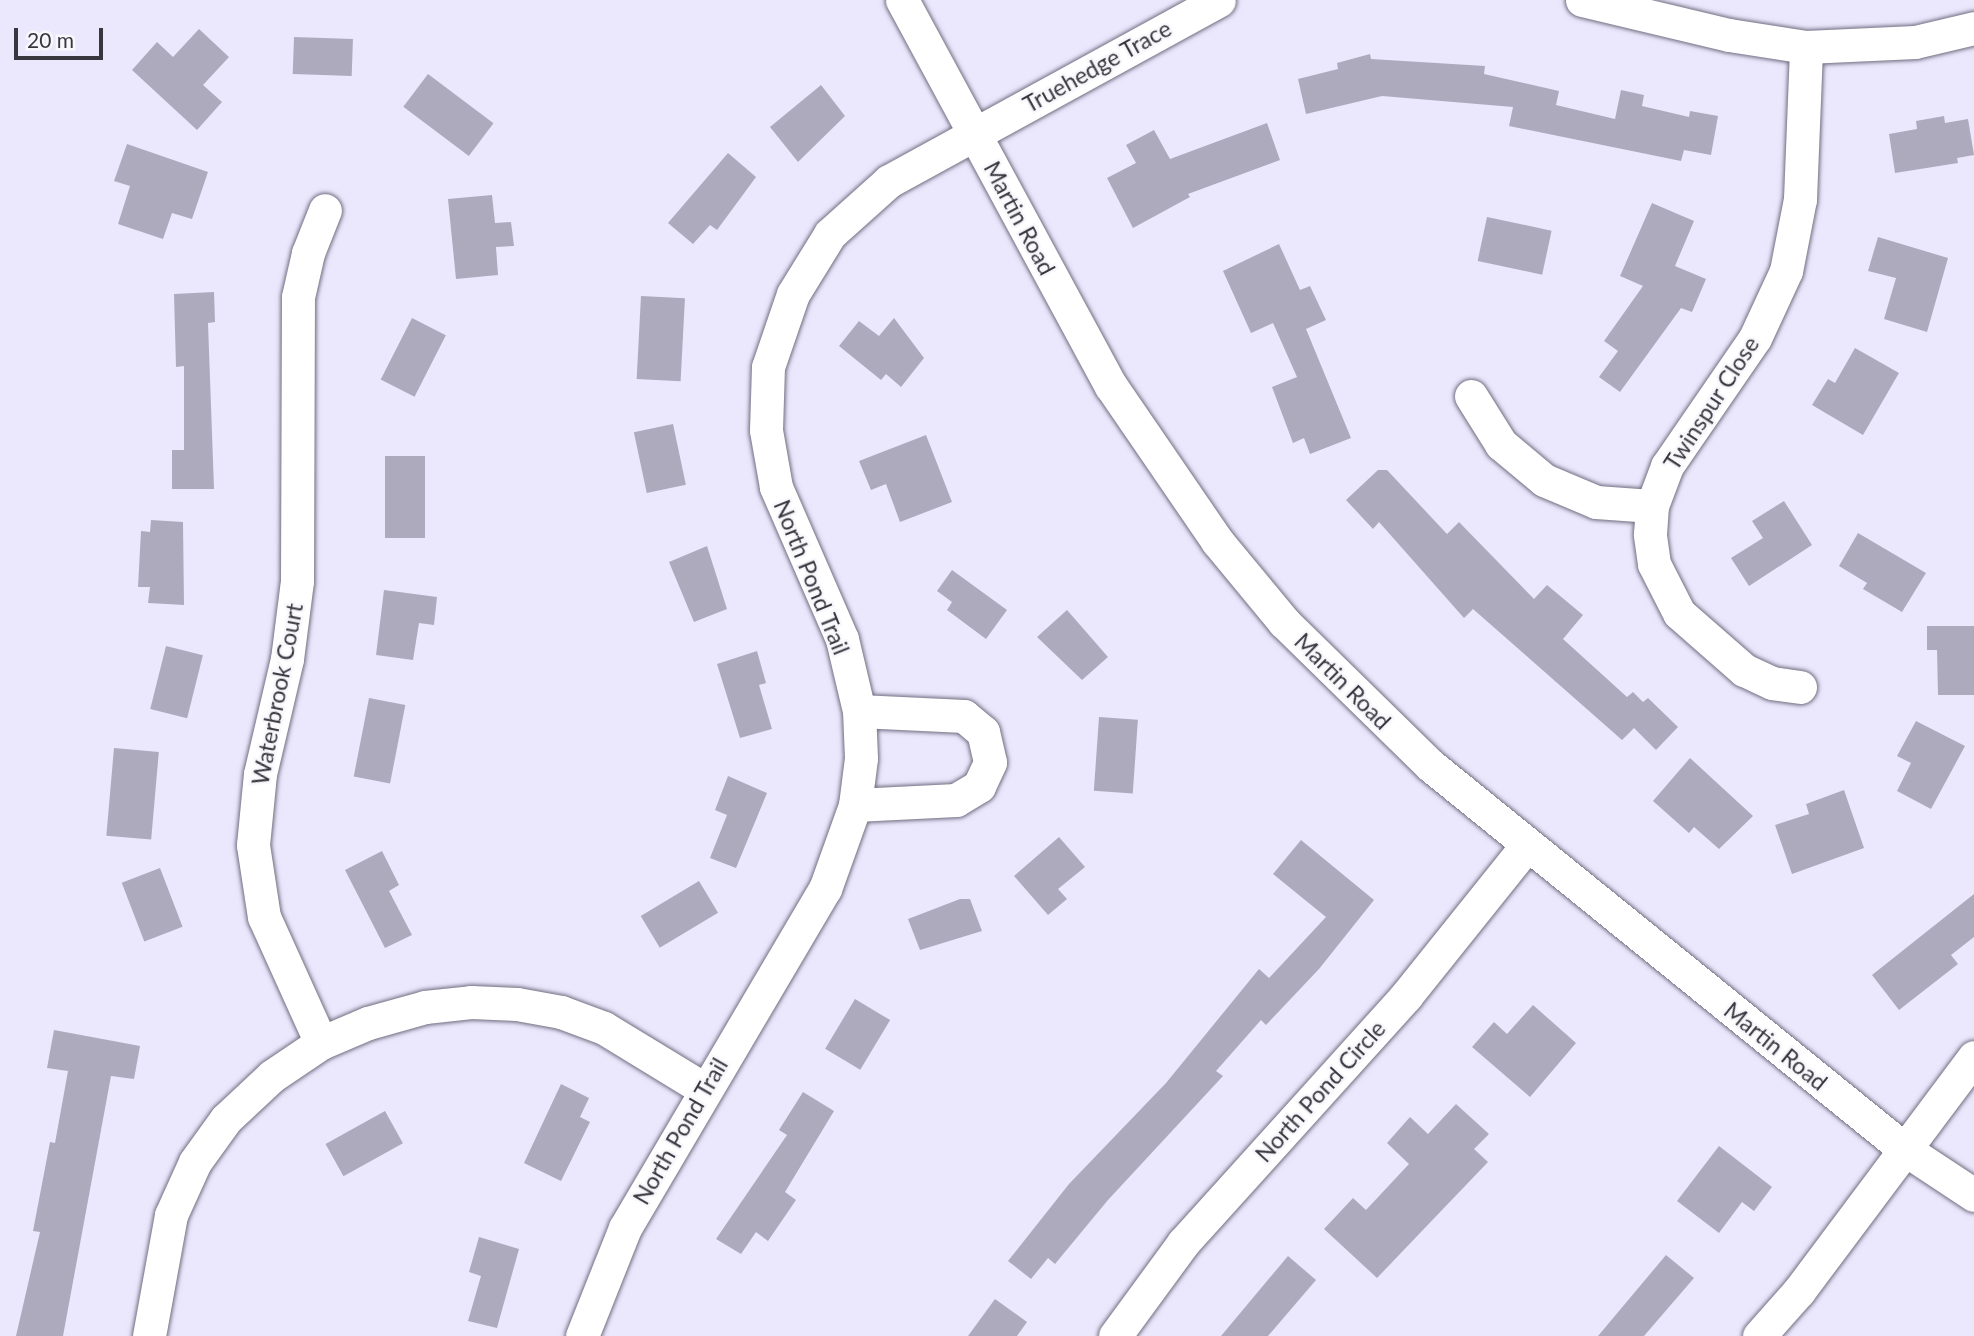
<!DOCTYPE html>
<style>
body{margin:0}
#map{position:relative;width:1974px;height:1336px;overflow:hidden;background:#ebe8fd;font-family:Lato,sans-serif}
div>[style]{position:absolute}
.building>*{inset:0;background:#adaabe;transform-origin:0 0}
.roads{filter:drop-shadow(0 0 2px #716e81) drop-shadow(0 0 2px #716e81)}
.minor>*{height:33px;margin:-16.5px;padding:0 16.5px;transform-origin:16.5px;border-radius:16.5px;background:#fff}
span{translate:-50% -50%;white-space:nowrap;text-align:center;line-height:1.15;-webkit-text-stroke:5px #f8f8fc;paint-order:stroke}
.street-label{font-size:23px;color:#38373f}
.scale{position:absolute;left:14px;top:28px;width:89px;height:32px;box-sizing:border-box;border:4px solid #38373f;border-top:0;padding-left:9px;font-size:21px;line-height:24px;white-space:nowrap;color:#38373f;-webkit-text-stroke:5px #f8f8fc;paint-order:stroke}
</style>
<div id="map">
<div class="building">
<i style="clip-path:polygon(199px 29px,229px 57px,203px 85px,222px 102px,197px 130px,132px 70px,157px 42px,173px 57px)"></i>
<i style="left:294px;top:37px;width:59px;height:37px;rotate:2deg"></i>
<i style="clip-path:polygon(1370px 54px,1371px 59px,1485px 66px,1484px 74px,1559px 91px,1556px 105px,1615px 119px,1621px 90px,1644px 95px,1642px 106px,1689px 117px,1690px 111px,1718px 116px,1711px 155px,1684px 150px,1681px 161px,1509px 126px,1513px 107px,1382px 96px,1306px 114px,1298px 79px,1338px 69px,1337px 63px)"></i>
<i style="left:428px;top:74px;width:82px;height:41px;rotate:37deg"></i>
<i style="clip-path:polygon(821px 85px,845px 116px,798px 162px,770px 127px)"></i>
<i style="clip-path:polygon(1944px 116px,1945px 123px,1968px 119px,1974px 155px,1957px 158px,1958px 163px,1895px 173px,1889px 134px,1917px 129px,1916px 121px)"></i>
<i style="clip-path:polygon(1267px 123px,1280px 160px,1188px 194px,1190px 197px,1133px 228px,1107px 178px,1136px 163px,1126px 145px,1154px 130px,1170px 159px)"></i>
<i style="clip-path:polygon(127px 144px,208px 172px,192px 219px,172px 213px,163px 239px,118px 224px,130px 186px,114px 181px)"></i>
<i style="clip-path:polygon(728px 153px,756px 177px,717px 230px,710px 225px,693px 244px,668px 223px)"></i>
<i style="clip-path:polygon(492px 195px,495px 223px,511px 222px,514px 246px,496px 247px,498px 275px,456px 279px,448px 199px)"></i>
<i style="clip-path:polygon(1652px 203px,1694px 221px,1675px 266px,1706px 279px,1692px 312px,1681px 308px,1620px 392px,1599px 377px,1618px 351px,1604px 341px,1643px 286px,1620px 276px)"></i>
<i style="left:1487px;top:217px;width:66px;height:45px;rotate:12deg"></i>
<i style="clip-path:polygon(1878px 237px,1948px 258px,1927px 332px,1884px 319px,1896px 278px,1868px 271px)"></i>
<i style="clip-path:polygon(1279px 244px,1300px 290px,1310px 286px,1326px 320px,1306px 329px,1351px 438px,1310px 454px,1304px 438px,1293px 443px,1272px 387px,1297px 377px,1273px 323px,1251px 333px,1223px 271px)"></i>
<i style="clip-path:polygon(214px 292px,215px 322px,208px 323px,214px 489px,172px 489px,172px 450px,184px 450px,184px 366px,176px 367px,174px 294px)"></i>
<i style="left:641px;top:296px;width:44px;height:83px;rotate:3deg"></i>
<i style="left:412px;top:318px;width:38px;height:69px;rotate:27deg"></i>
<i style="clip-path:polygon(894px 318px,924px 358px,901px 387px,886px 374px,881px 380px,839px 346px,859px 321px,879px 336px)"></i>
<i style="clip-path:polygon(1855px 348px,1899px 373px,1863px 435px,1812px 405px,1828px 379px,1835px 383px)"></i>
<i style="left:673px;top:424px;width:62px;height:40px;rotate:78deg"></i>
<i style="clip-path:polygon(926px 435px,952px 502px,900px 522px,886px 484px,871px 490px,859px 461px)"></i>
<i style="left:385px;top:456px;width:40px;height:82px"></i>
<i style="clip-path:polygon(1378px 470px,1387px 470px,1447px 534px,1459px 522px,1534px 599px,1547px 585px,1583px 615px,1563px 639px,1627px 697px,1633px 692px,1643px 702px,1648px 698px,1678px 727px,1656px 750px,1634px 728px,1622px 740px,1473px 609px,1464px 618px,1379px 522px,1373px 529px,1346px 500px)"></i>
<i style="clip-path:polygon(1784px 501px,1812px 545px,1749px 586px,1731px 558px,1763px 538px,1752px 521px)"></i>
<i style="clip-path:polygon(151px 520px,183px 522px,184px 605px,148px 603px,150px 587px,138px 587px,141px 531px,150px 532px)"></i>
<i style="clip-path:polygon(1858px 533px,1926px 573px,1902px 612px,1863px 589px,1867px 583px,1839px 566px)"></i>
<i style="clip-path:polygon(707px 546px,727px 609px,694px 622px,669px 562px)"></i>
<i style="clip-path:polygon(952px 570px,1007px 610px,986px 639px,947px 610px,952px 602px,937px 591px)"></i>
<i style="clip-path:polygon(384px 590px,437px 597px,434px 625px,419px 623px,413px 660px,376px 655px)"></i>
<i style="clip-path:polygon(1067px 610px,1108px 657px,1082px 680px,1037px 637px)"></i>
<i style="clip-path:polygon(1927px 626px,1974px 626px,1974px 695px,1938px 695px,1937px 650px,1927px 650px)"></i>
<i style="left:166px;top:646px;width:38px;height:65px;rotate:14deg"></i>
<i style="clip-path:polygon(757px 651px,766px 683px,759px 685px,772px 729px,740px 738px,717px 664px)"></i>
<i style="left:369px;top:698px;width:37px;height:80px;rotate:11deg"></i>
<i style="left:1099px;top:717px;width:39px;height:74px;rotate:4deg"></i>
<i style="clip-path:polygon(1916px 721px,1965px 746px,1931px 809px,1897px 791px,1911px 763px,1897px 756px)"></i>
<i style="left:114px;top:748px;width:45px;height:88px;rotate:5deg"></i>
<i style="clip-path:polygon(1690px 758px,1753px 816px,1719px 849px,1694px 827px,1689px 833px,1653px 801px)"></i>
<i style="clip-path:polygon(728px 776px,767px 793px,736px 868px,710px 858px,727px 815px,715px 810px)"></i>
<i style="clip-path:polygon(1844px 790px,1864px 848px,1792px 874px,1775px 825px,1809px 814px,1806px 804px)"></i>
<i style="clip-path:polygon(1059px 837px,1085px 867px,1058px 889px,1067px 899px,1048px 915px,1014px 876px)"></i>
<i style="clip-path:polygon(1301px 840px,1374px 900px,1319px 969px,1266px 1025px,1261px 1020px,1216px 1071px,1223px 1076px,1108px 1200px,1055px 1264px,1048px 1258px,1031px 1279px,1008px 1261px,1069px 1184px,1166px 1083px,1259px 969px,1269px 978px,1326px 917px,1273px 874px)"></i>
<i style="clip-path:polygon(382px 851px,399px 885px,389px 891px,412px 935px,385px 948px,345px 870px)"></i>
<i style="left:160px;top:868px;width:63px;height:41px;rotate:69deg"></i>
<i style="left:699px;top:881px;width:37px;height:68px;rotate:59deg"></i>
<i style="clip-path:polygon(1974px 894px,1974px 937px,1951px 955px,1958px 964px,1899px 1010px,1872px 975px)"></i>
<i style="clip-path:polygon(960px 899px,970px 899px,982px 931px,920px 950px,908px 919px)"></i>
<i style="left:855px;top:999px;width:41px;height:58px;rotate:31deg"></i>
<i style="clip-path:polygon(1533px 1005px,1576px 1043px,1530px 1097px,1472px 1047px,1494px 1022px,1507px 1034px)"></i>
<i style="clip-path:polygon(54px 1030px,140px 1046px,134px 1079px,111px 1076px,63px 1336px,16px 1336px,40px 1232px,33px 1231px,50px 1142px,55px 1143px,68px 1071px,47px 1068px)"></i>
<i style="clip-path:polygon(561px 1084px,589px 1098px,580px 1117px,590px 1122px,561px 1181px,524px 1163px)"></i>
<i style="clip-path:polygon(803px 1092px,834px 1111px,785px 1192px,796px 1200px,768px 1241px,756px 1232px,741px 1254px,716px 1239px,787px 1135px,779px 1130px)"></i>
<i style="clip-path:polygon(1456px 1104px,1489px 1134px,1474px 1149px,1488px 1162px,1377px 1278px,1324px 1229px,1353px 1198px,1366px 1210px,1409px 1164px,1387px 1143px,1410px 1117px,1428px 1134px)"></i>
<i style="left:385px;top:1111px;width:37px;height:68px;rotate:61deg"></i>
<i style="clip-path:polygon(1719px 1146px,1772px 1187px,1754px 1211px,1742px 1202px,1719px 1233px,1677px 1201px)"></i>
<i style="clip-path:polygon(479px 1237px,519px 1249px,497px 1328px,468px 1321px,481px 1276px,469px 1272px)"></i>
<i style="clip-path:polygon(1666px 1255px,1694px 1278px,1644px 1336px,1598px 1336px)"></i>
<i style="clip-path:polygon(1288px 1256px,1316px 1280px,1268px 1336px,1221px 1336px)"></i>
<i style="clip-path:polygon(995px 1299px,1027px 1322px,1017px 1336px,968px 1336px)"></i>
</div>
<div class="roads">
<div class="minor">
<i style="left:902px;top:0;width:439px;rotate:61.6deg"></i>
<i style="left:1111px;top:386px;width:188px;rotate:55.6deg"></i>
<i style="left:1217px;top:541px;width:105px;rotate:50.4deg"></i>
<i style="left:1284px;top:622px;width:204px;rotate:44.4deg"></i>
<i style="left:1430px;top:765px;width:609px;rotate:39deg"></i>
<i style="left:1903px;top:1148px;width:85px;rotate:33.5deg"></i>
<i style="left:1582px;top:0;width:151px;rotate:13.4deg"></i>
<i style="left:1729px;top:35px;width:78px;rotate:8.9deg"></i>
<i style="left:1806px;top:47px;width:109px;rotate:-2.6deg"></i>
<i style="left:1915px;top:42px;width:61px;rotate:-13.3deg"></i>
<i style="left:1471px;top:396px;width:57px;rotate:58deg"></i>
<i style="left:1501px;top:444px;width:56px;rotate:39.9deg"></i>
<i style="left:1544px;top:480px;width:56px;rotate:22.9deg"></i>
<i style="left:1596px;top:502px;width:56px;rotate:4.1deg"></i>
<i style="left:1800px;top:687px;width:28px;rotate:-172deg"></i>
<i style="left:1772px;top:683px;width:31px;rotate:-155deg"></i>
<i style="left:1744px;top:670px;width:86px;rotate:-138.8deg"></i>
<i style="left:1679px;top:613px;width:55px;rotate:-117deg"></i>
<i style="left:1654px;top:564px;width:30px;rotate:-98deg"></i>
<i style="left:1650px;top:534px;width:28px;rotate:-86deg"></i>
<i style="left:1652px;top:506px;width:43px;rotate:-69.4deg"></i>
<i style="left:1667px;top:466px;width:155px;rotate:-55.5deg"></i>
<i style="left:1755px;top:338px;width:74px;rotate:-65.2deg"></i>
<i style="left:1786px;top:271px;width:73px;rotate:-79deg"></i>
<i style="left:1800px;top:199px;width:152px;rotate:-87.7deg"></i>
<i style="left:855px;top:805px;width:101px;rotate:-2.8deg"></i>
<i style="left:956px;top:800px;width:27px;rotate:-31deg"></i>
<i style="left:979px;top:786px;width:26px;rotate:-65deg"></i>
<i style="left:990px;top:762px;width:31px;rotate:-103deg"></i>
<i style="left:983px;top:732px;width:25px;rotate:-140deg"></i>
<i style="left:964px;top:716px;width:105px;rotate:-177.3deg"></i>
<i style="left:321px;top:1043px;width:138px;rotate:-114.3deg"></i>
<i style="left:264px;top:917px;width:73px;rotate:-98.7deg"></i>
<i style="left:253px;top:845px;width:71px;rotate:-84.4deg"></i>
<i style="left:260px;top:774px;width:118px;rotate:-76.8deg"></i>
<i style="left:287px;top:659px;width:79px;rotate:-82.7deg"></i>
<i style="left:297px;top:581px;width:284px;rotate:-89.8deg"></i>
<i style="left:298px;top:297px;width:45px;rotate:-77.2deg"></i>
<i style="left:308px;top:253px;width:46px;rotate:-68.4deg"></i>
<i style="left:149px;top:1336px;width:123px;rotate:-79.7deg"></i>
<i style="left:171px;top:1215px;width:58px;rotate:-65.6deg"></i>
<i style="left:195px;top:1162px;width:53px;rotate:-54.2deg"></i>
<i style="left:226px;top:1119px;width:63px;rotate:-43.1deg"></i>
<i style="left:272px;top:1076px;width:59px;rotate:-34deg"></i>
<i style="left:321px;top:1043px;width:51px;rotate:-23.1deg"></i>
<i style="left:368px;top:1023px;width:59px;rotate:-15.7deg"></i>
<i style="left:425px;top:1007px;width:46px;rotate:-6.2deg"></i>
<i style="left:471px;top:1002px;width:46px;rotate:2.5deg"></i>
<i style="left:517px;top:1004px;width:45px;rotate:10.3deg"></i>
<i style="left:561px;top:1012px;width:46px;rotate:20.4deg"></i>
<i style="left:604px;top:1028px;width:117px;rotate:31.4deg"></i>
<i style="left:582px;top:1336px;width:116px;rotate:-68.3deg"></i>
<i style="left:625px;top:1228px;width:394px;rotate:-59.5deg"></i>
<i style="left:825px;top:889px;width:89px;rotate:-70.3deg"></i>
<i style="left:855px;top:805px;width:47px;rotate:-82.7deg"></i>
<i style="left:861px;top:758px;width:47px;rotate:-92.4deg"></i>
<i style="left:859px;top:711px;width:74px;rotate:-103.3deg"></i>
<i style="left:842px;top:639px;width:166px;rotate:-113.5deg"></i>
<i style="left:776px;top:487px;width:58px;rotate:-100deg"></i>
<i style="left:766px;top:430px;width:63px;rotate:-88.2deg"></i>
<i style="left:768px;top:367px;width:77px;rotate:-71.1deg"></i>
<i style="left:793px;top:294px;width:70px;rotate:-58.3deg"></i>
<i style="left:830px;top:234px;width:79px;rotate:-41.9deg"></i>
<i style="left:889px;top:181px;width:376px;rotate:-28.7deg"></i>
<i style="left:1115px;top:1336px;width:115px;rotate:-53.8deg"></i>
<i style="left:1183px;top:1243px;width:333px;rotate:-47.9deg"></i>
<i style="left:1406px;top:996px;width:193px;rotate:-51.3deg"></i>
<i style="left:1759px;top:1336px;width:60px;rotate:-48.4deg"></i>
<i style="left:1799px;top:1291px;width:292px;rotate:-53.2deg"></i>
</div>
</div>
<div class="street-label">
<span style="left:1097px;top:66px;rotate:-29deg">Truehedge Trace</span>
<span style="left:1020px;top:218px;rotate:62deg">Martin Road</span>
<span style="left:1711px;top:403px;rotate:-57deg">Twinspur Close</span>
<span style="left:812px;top:577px;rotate:68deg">North Pond Trail</span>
<span style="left:1343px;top:681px;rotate:45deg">Martin Road</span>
<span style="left:277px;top:694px;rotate:-79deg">Waterbrook Court</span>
<span style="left:1776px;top:1046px;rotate:39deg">Martin Road</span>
<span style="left:1320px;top:1091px;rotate:-48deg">North Pond Circle</span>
<span style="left:680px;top:1131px;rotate:-60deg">North Pond Trail</span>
</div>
<div class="scale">20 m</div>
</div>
